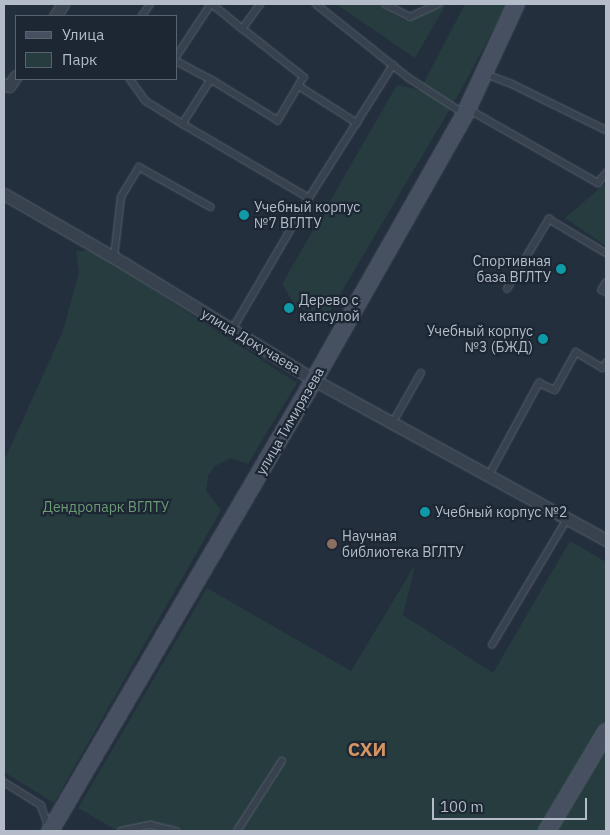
<!DOCTYPE html>
<meta charset="utf-8">
<style>
body{margin:0}
#map{position:relative;width:610px;height:835px;overflow:hidden;background:#242f3e;font-family:"IBM Plex Sans",sans-serif}
div>[style]{position:absolute}
.green>*{inset:0;background:#263c3f}
.roads{filter:drop-shadow(0 0 1px #565f6c) drop-shadow(0 0 1px #565f6c)}
.lane>*{height:5.5px;margin:-2.75px;padding:0 2.75px;transform-origin:2.75px;border-radius:2.75px;background:#38414e}
.street>*{height:11px;margin:-5.5px;padding:0 5.5px;transform-origin:5.5px;border-radius:5.5px;background:#38414e}
.secondary>*{height:16px;margin:-8px;padding:0 8px;transform-origin:8px;border-radius:8px;background:#465061}
.dots>*{width:14px;height:14px;translate:-50% -50%;box-sizing:border-box;border:2px solid #1d2633;border-radius:50%}
span{translate:-50% -50%;white-space:nowrap;text-align:center;line-height:1.15;-webkit-text-stroke:4.5px #1d2633;paint-order:stroke}
.poi-label{font-size:14px;color:#b4bcc9}
.left{translate:0 -50%;text-align:left}
.right{translate:-100% -50%;text-align:right}
.street-label{font-size:14px;color:#b4bcc9}
.park-label{font-size:14px;color:#6b9a76}
.district-label{font-size:19px;color:#d59563;font-weight:700}
.frame{position:absolute;inset:0;border:5px solid #b4bcc9;pointer-events:none}
.legend{position:absolute;left:15px;top:15px;width:162px;height:65px;box-sizing:border-box;background:#1d2633;border:1px solid #59626f;margin:0;padding:6px 9px;list-style:none;font-size:15px;color:#b4bcc9}
.legend li{display:flex;align-items:center;gap:10px;height:25px}
.legend b{width:25px;border:1px solid #59626f}
.scale{position:absolute;left:432px;top:798px;width:155px;height:22px;box-sizing:border-box;border:2px solid #b4bcc9;border-top:0;padding-left:6px;font-size:15px;line-height:18px;white-space:nowrap;color:#b4bcc9;-webkit-text-stroke:4px #1d2633;paint-order:stroke}
</style>
<div id="map">
<div class="green">
<i style="clip-path:polygon(336px 4px,376px 4px,406px 21px,446px 4px,415px 58px)"></i>
<i style="clip-path:polygon(465px 4px,507px 4px,460px 92px,326px 318px,296px 307px,282px 284px,397px 85px,420px 90px)"></i>
<i style="clip-path:polygon(606px 183px,606px 246px,565px 218px)"></i>
<i style="clip-path:polygon(76px 251px,94px 251px,297px 383px,248px 464px,231px 458px,215px 466px,208px 476px,206px 491px,221px 510px,54px 803px,4px 772px,4px 461px,63px 331px,79px 272px)"></i>
<i style="clip-path:polygon(570px 541px,606px 562px,606px 831px,118px 831px,78px 808px,207px 588px,351px 671px,415px 565px,403px 615px,493px 673px)"></i>
</div>
<div class="roads">
<div class="lane">
<i style="left:212px;top:4px;width:40px;rotate:39deg"></i>
<i style="left:261px;top:4px;width:31px;rotate:126deg"></i>
<i style="left:243px;top:29px;width:78px;rotate:38.2deg"></i>
<i style="left:304px;top:77px;width:51px;rotate:120.6deg"></i>
<i style="left:278px;top:121px;width:79px;rotate:-148.5deg"></i>
<i style="left:211px;top:80px;width:52px;rotate:122.5deg"></i>
<i style="left:183px;top:124px;width:146px;rotate:30.4deg"></i>
<i style="left:316px;top:4px;width:119px;rotate:38.5deg"></i>
<i style="left:409px;top:78px;width:67px;rotate:32.7deg"></i>
<i style="left:385px;top:4px;width:28px;rotate:27deg"></i>
<i style="left:410px;top:17px;width:31px;rotate:-25deg"></i>
<i style="left:142px;top:16px;width:14px;rotate:-56deg"></i>
<i style="left:176px;top:57px;width:64px;rotate:-56.6deg"></i>
<i style="left:176px;top:61px;width:40px;rotate:28deg"></i>
<i style="left:486px;top:74px;width:26px;rotate:21deg"></i>
<i style="left:510px;top:83px;width:107px;rotate:26.1deg"></i>
<i style="left:130px;top:79px;width:27px;rotate:54deg"></i>
<i style="left:146px;top:101px;width:44px;rotate:31.9deg"></i>
<i style="left:299px;top:86px;width:69px;rotate:32.5deg"></i>
<i style="left:468px;top:109px;width:150px;rotate:29.6deg"></i>
<i style="left:598px;top:183px;width:13px;rotate:-51deg"></i>
<i style="left:114px;top:257px;width:60px;rotate:-83.3deg"></i>
<i style="left:121px;top:197px;width:35px;rotate:-59deg"></i>
<i style="left:139px;top:167px;width:82px;rotate:29.1deg"></i>
<i style="left:606px;top:283px;width:8px;rotate:120deg"></i>
<i style="left:602px;top:290px;width:4px;rotate:27deg"></i>
<i style="left:507px;top:289px;width:82px;rotate:-59deg"></i>
<i style="left:549px;top:219px;width:66px;rotate:30.8deg"></i>
<i style="left:232px;top:330px;width:153px;rotate:-59.7deg"></i>
<i style="left:309px;top:198px;width:157px;rotate:-57.7deg"></i>
<i style="left:393px;top:422px;width:56px;rotate:-60.3deg"></i>
<i style="left:489px;top:475px;width:105px;rotate:-61.5deg"></i>
<i style="left:539px;top:383px;width:17px;rotate:24deg"></i>
<i style="left:555px;top:390px;width:43px;rotate:-61.1deg"></i>
<i style="left:576px;top:352px;width:31px;rotate:31deg"></i>
<i style="left:603px;top:368px;width:6px;rotate:-59deg"></i>
<i style="left:492px;top:645px;width:147px;rotate:-59.2deg"></i>
<i style="left:4px;top:782px;width:44px;rotate:31.9deg"></i>
<i style="left:41px;top:805px;width:23px;rotate:70deg"></i>
<i style="left:121px;top:831px;width:30px;rotate:-12deg"></i>
<i style="left:150px;top:825px;width:27px;rotate:13deg"></i>
<i style="left:237px;top:831px;width:83px;rotate:-57.3deg"></i>
</div>
<div class="street">
<i style="left:55px;top:16px;width:14px;rotate:-56deg"></i>
<i style="left:4px;top:85px;width:5px;rotate:11deg"></i>
<i style="left:9px;top:86px;width:12px;rotate:-55deg"></i>
<i style="left:4px;top:194px;width:140px;rotate:30deg"></i>
<i style="left:125px;top:264px;width:222px;rotate:31.5deg"></i>
<i style="left:314px;top:380px;width:333px;rotate:28.7deg"></i>
</div>
<div class="secondary">
<i style="left:50px;top:831px;width:523px;rotate:-59.66deg"></i>
<i style="left:314px;top:380px;width:306px;rotate:-60.4deg"></i>
<i style="left:465px;top:114px;width:121px;rotate:-65.1deg"></i>
<i style="left:547px;top:831px;width:115px;rotate:-59.2deg"></i>
</div>
</div>
<div class="dots">
<i style="left:244px;top:215px;background:#0f9aa8"></i>
<i style="left:561px;top:269px;background:#0f9aa8"></i>
<i style="left:289px;top:308px;background:#0f9aa8"></i>
<i style="left:543px;top:339px;background:#0f9aa8"></i>
<i style="left:425px;top:512px;background:#0f9aa8"></i>
<i style="left:332px;top:544px;background:#8d6e63"></i>
</div>
<div class="poi-label">
<span class="left" style="left:254px;top:215px">Учебный корпус<br>№7 ВГЛТУ</span>
<span class="right" style="left:551px;top:269px">Спортивная<br>база ВГЛТУ</span>
<span class="left" style="left:299px;top:308px">Дерево с<br>капсулой</span>
<span class="right" style="left:533px;top:339px">Учебный корпус<br>№3 (БЖД)</span>
<span class="left" style="left:435px;top:512px">Учебный корпус №2</span>
<span class="left" style="left:342px;top:544px">Научная<br>библиотека ВГЛТУ</span>
</div>
<div class="street-label">
<span style="left:251px;top:341px;rotate:31deg">улица Докучаева</span>
<span style="left:290px;top:421px;rotate:-60deg">улица Тимирязева</span>
</div>
<div class="park-label">
<span style="left:106px;top:507px">Дендропарк ВГЛТУ</span>
</div>
<div class="district-label">
<span style="left:367px;top:750px">СХИ</span>
</div>
<div class="frame"></div>
<ul class="legend">
<li><b style="height:6px;background:#465061"></b>Улица</li>
<li><b style="height:14px;background:#263c3f"></b>Парк</li>
</ul>
<div class="scale">100 m</div>
</div>
